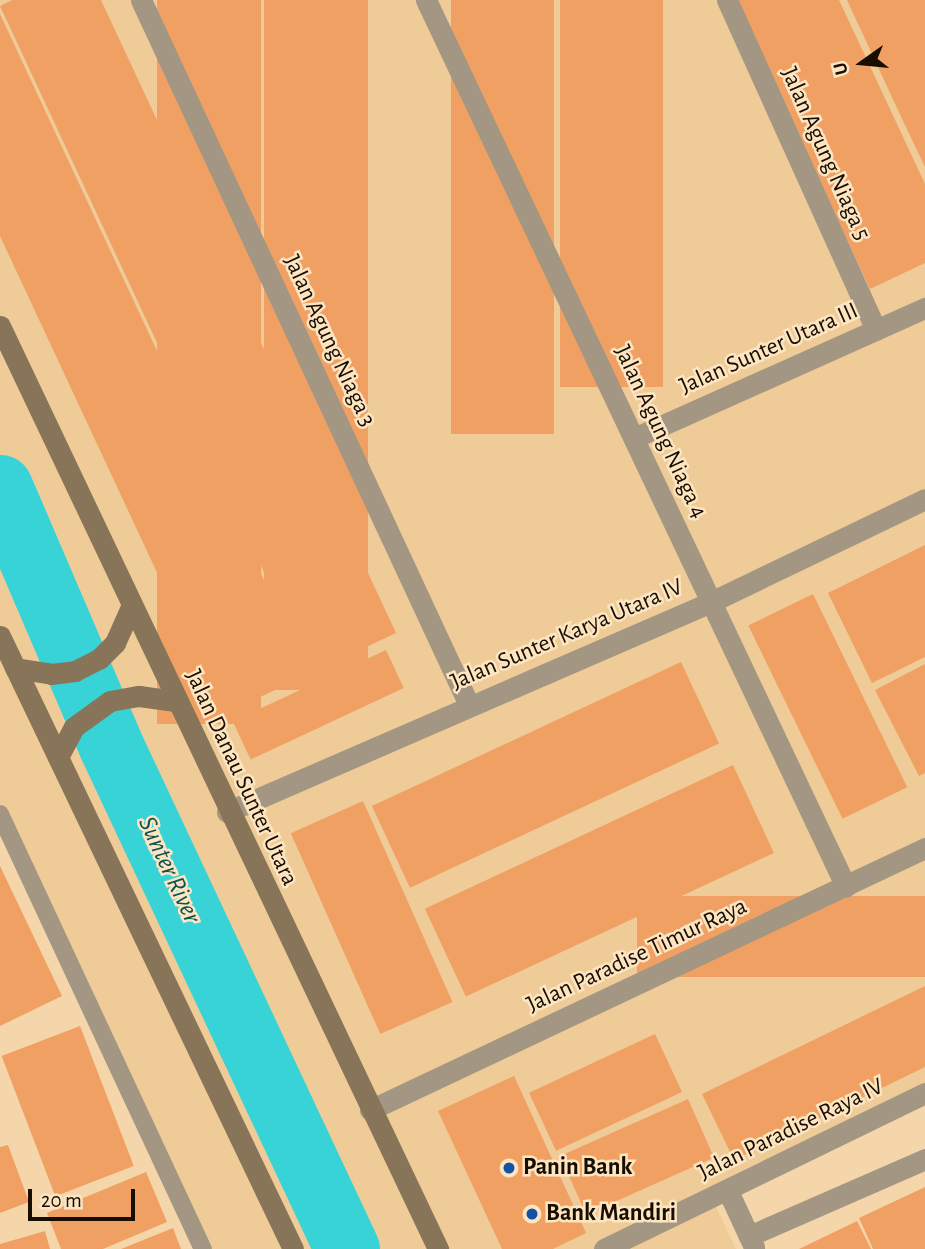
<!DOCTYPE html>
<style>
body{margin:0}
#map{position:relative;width:925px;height:1249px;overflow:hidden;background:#f5d6aa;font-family:"Alegreya Sans",sans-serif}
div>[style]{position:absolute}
.built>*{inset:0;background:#eecb97}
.river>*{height:65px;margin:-32.5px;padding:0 32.5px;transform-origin:32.5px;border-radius:32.5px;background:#38d3d6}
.building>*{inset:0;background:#f0a063;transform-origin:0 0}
.service>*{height:18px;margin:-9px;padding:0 9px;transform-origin:9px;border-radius:9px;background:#a39683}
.minor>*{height:21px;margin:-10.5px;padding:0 10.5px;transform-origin:10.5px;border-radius:10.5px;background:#a39683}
.secondary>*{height:21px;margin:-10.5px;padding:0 10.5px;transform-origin:10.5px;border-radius:10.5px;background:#877459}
.dots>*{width:19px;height:19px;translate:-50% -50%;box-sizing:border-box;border:4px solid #fde5c1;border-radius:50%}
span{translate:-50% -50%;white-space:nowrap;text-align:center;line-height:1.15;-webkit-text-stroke:5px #fde5c1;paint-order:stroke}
.street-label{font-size:24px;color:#170d01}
.poi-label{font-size:24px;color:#170d01;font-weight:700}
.left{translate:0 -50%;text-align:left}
.water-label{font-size:26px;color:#0f5051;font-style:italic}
.north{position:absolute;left:827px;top:28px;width:70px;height:70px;-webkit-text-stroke:5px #fde5c1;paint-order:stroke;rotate:255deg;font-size:19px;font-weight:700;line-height:28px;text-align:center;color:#170d01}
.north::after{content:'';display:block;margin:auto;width:24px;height:32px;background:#170d01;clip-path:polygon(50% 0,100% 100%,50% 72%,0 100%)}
.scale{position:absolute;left:28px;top:1189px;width:107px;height:32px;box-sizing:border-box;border:4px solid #170d01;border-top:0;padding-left:9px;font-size:21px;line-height:24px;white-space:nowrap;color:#170d01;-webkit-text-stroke:5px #fde5c1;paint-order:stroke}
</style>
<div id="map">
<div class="built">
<i style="clip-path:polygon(0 0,925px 0,925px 1087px,708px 1190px,736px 1249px,201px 1249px,0 827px)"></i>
</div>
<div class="river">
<i style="left:0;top:487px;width:280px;rotate:66.8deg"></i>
<i style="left:110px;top:744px;width:558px;rotate:64.86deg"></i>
</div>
<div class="building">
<i style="clip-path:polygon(12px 0,101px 0,396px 633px,311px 673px,0 6px)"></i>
<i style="left:157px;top:0;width:104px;height:724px"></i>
<i style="left:264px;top:0;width:104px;height:690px"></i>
<i style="left:451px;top:0;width:103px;height:434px"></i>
<i style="left:560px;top:0;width:103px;height:387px"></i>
<i style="clip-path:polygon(735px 0,839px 0,925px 184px,925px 263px,870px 289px)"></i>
<i style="clip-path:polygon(847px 0,925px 0,925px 167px,903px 121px)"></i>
<i style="clip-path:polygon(0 14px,308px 675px,223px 714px,0 236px)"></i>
<i style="clip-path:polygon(925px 545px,925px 657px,872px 683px,828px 593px)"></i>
<i style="left:813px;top:594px;width:215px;height:72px;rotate:64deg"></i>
<i style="left:386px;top:650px;width:42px;height:169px;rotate:65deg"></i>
<i style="left:681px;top:662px;width:90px;height:341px;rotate:65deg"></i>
<i style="clip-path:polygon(925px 664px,925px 773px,919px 776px,875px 690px)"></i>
<i style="left:733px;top:765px;width:97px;height:340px;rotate:65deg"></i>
<i style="left:363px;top:801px;width:220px;height:79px;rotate:66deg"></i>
<i style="clip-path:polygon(0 866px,62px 996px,0 1026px)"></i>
<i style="left:925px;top:896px;width:81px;height:288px;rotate:90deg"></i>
<i style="clip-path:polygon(925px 986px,925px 1067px,734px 1160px,702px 1094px)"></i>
<i style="left:80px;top:1026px;width:150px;height:84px;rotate:69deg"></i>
<i style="left:655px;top:1034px;width:64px;height:139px;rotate:65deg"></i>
<i style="clip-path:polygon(514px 1076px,586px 1233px,553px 1249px,502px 1249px,438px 1111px)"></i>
<i style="left:688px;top:1099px;width:64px;height:140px;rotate:66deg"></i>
<i style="clip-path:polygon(8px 1145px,29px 1202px,0 1213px,0 1147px)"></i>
<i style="clip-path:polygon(146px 1172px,167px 1222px,103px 1249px,61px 1249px,47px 1213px)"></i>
<i style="clip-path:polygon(925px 1187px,925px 1249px,873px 1249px,859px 1218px)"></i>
<i style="clip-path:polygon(857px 1221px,871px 1249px,799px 1249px)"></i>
<i style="clip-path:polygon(173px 1228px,181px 1249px,121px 1249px)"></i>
<i style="clip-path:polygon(45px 1231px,50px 1249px,0 1249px,0 1244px)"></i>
</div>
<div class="service">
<i style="left:0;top:814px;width:480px;rotate:65deg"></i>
</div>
<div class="minor">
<i style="left:141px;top:0;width:778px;rotate:65.05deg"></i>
<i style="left:426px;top:0;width:981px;rotate:64.66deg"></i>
<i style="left:727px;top:0;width:362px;rotate:65.7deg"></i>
<i style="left:634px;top:438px;width:319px;rotate:-24.1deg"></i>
<i style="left:227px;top:812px;width:528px;rotate:-23.46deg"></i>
<i style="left:711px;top:602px;width:237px;rotate:-25.7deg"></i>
<i style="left:370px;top:1110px;width:614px;rotate:-25.27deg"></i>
<i style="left:728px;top:1191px;width:62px;rotate:65.1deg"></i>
<i style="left:749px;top:1236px;width:192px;rotate:-23.6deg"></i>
<i style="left:604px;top:1249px;width:357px;rotate:-25.9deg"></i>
</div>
<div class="secondary">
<i style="left:0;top:326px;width:1022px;rotate:64.61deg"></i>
<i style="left:0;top:636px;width:679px;rotate:64.45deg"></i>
<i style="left:15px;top:668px;width:36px;rotate:9deg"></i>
<i style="left:51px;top:674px;width:24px;rotate:-7deg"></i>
<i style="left:75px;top:671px;width:27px;rotate:-27deg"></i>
<i style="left:99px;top:659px;width:23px;rotate:-45deg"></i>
<i style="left:115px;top:643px;width:39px;rotate:-66deg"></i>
<i style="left:58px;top:757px;width:34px;rotate:-62deg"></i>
<i style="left:74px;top:727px;width:44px;rotate:-35.8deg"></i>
<i style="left:110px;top:701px;width:29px;rotate:-10deg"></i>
<i style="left:139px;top:696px;width:37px;rotate:8deg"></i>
</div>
<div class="dots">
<i style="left:509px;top:1168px;background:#1353a3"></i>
<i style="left:532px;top:1214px;background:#1353a3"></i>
</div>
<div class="street-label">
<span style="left:825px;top:154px;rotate:66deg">Jalan Agung Niaga 5</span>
<span style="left:329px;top:341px;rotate:65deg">Jalan Agung Niaga 3</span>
<span style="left:769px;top:349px;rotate:-24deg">Jalan Sunter Utara III</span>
<span style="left:660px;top:432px;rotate:65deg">Jalan Agung Niaga 4</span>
<span style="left:567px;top:635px;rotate:-23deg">Jalan Sunter Karya Utara IV</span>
<span style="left:241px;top:778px;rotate:65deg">Jalan Danau Sunter Utara</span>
<span style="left:637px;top:956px;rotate:-25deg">Jalan Paradise Timur Raya</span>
<span style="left:791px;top:1130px;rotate:-26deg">Jalan Paradise Raya IV</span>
</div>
<div class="poi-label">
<span class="left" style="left:523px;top:1168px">Panin Bank</span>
<span class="left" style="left:546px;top:1214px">Bank Mandiri</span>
</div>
<div class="water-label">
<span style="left:169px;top:870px;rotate:65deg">Sunter River</span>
</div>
<div class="north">U</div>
<div class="scale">20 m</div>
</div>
